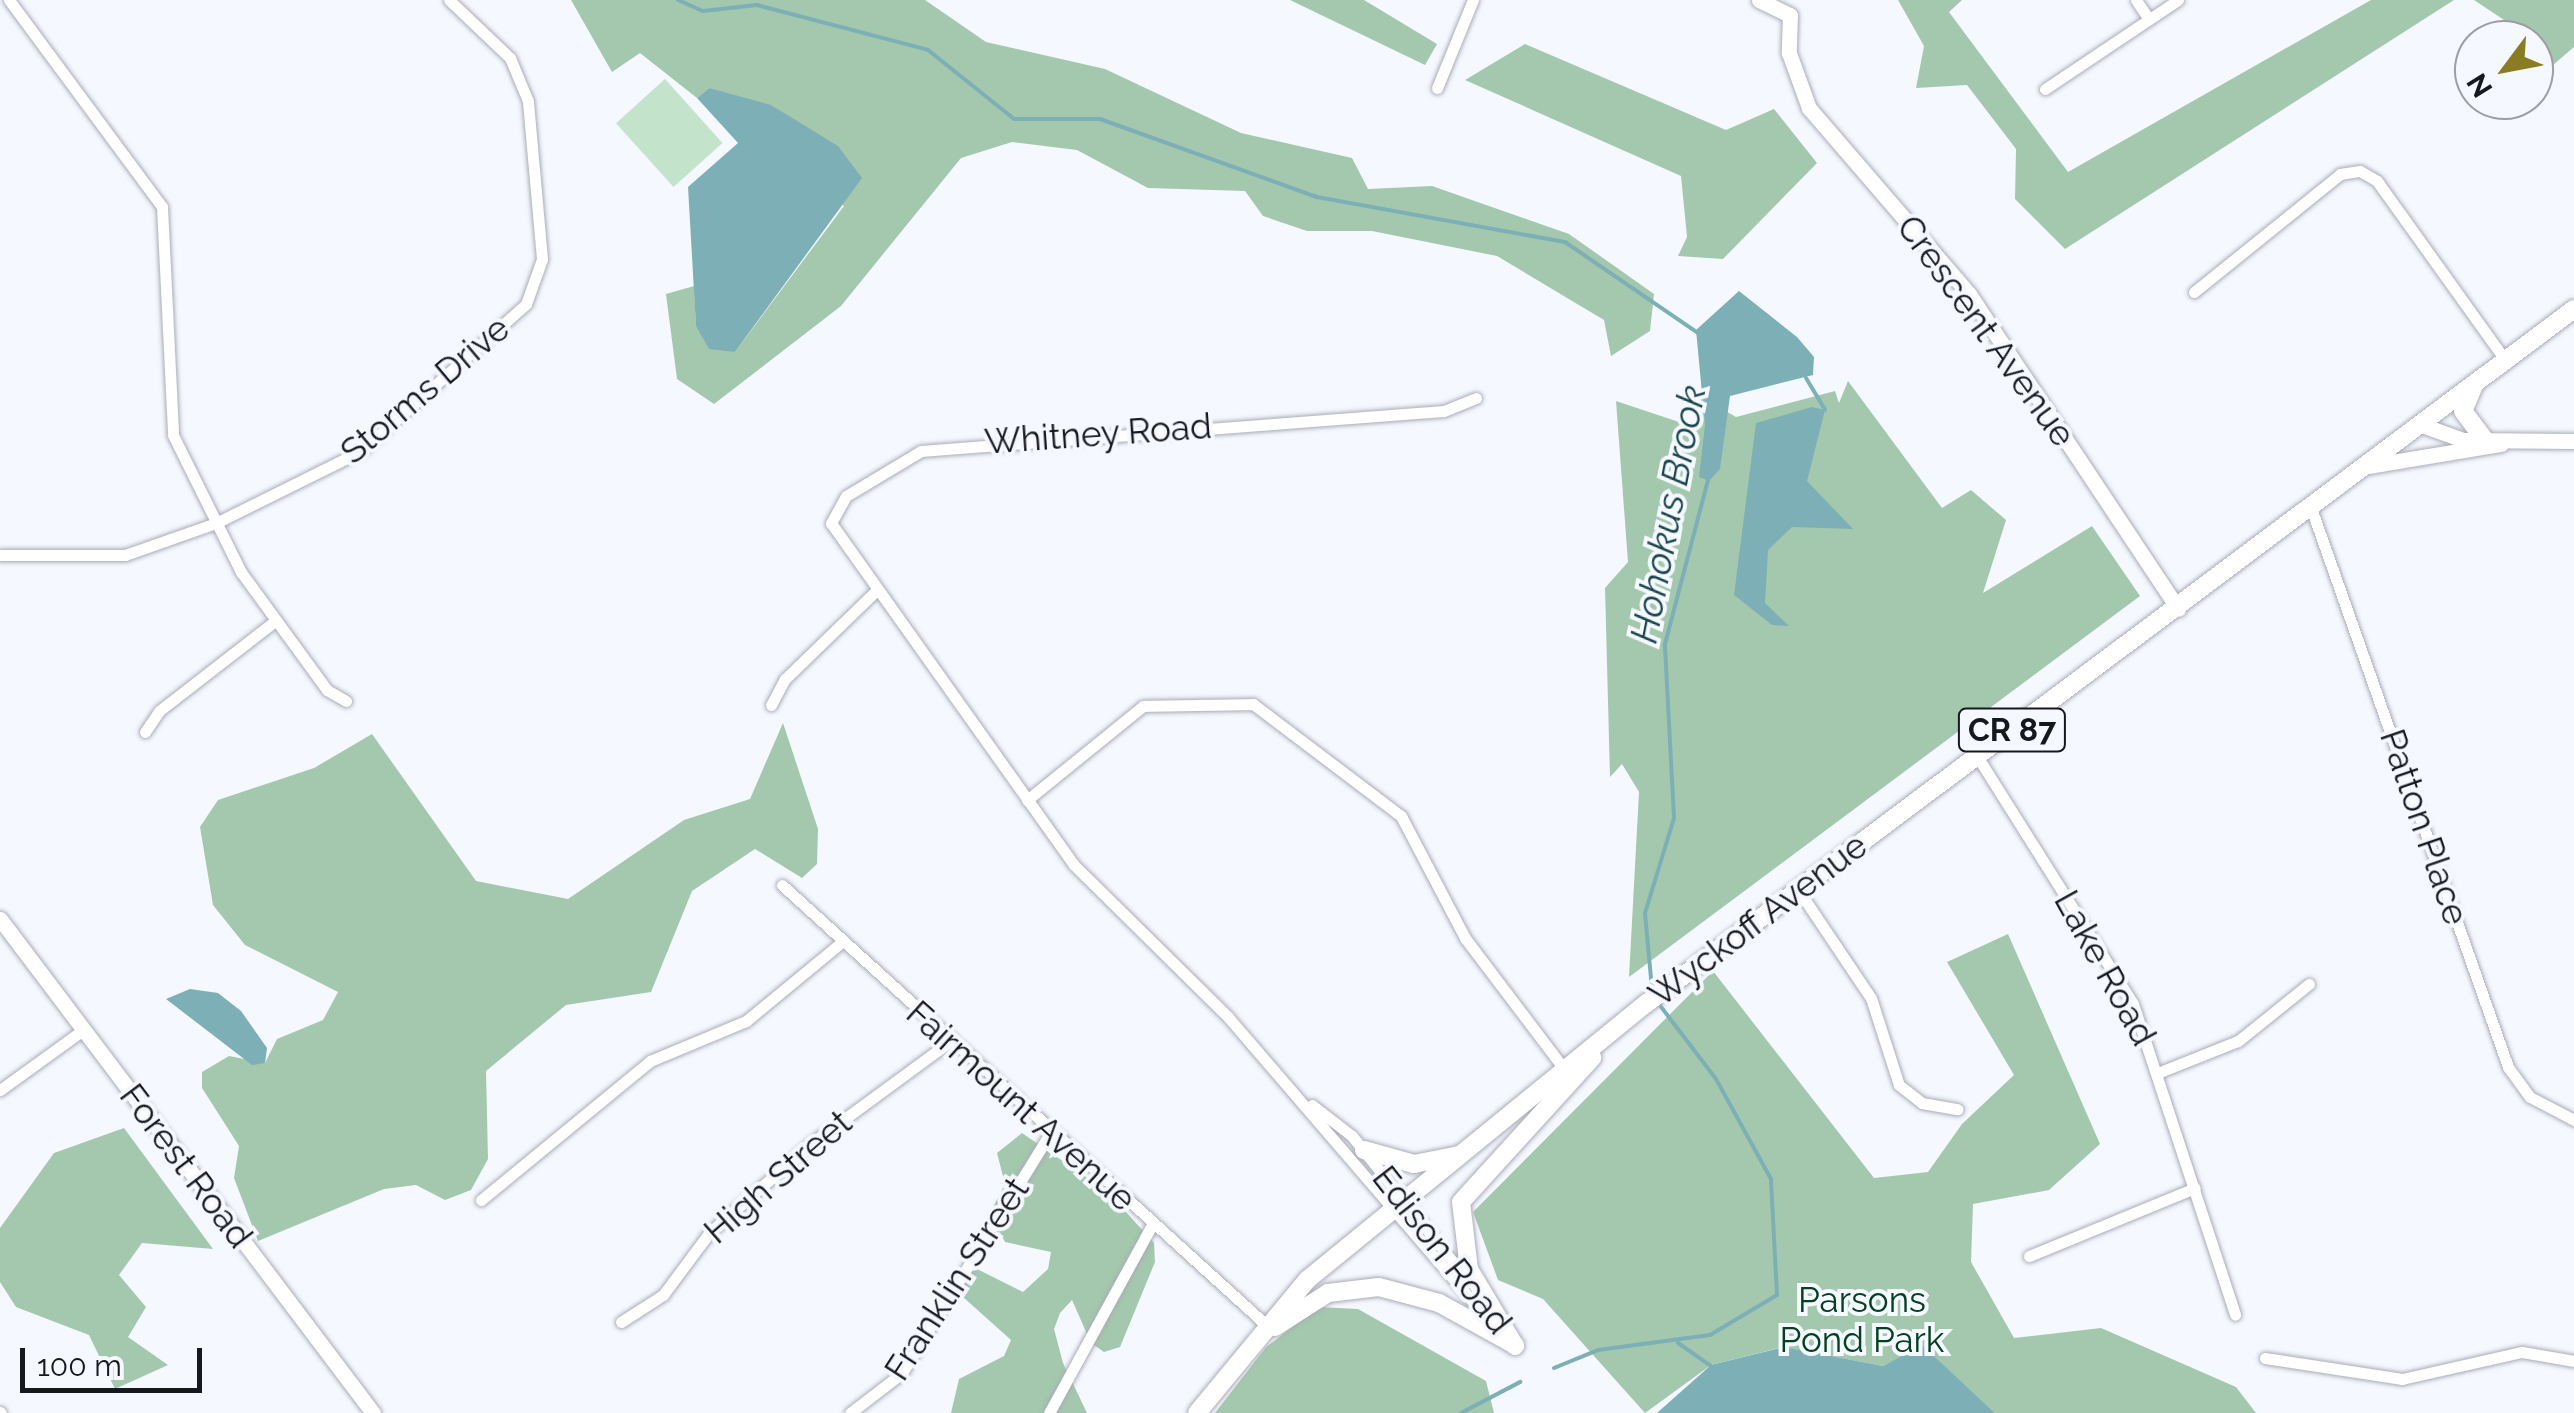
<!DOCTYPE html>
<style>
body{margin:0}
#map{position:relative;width:2574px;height:1413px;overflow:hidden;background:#f6f8ff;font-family:Raleway,sans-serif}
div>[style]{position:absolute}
.green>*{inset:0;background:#c3e4cb;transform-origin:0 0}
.forest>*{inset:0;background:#a4c8ad}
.water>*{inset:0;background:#7dafb7}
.stream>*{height:4px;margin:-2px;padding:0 2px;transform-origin:2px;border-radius:2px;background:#7dafb7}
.roads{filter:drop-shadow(0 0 2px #a9acb7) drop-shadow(0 0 2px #a9acb7)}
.street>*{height:11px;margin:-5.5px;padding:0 5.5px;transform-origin:5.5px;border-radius:5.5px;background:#fff}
.secondary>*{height:15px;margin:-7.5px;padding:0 7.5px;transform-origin:7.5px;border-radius:7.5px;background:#fff}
.primary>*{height:18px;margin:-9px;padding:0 9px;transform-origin:9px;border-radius:9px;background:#fff}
span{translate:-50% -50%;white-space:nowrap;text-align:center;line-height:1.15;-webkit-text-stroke:8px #f6f8ff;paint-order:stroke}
.shield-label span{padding:2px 8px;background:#f6f8ff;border:2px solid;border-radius:8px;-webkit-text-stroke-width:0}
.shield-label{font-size:32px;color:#17181c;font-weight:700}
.street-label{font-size:35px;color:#17181c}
.park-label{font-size:35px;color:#03411e}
.water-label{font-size:38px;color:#18464c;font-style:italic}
.north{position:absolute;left:2454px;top:20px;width:100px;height:100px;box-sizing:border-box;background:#f6f8ff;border:2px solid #9d9ea4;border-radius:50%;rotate:238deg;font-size:28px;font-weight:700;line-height:40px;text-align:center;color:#17181c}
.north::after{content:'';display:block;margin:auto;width:35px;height:45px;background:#897c22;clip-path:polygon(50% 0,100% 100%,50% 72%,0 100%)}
.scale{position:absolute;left:20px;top:1348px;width:182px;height:45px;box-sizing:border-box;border:5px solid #17181c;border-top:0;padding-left:12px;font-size:30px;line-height:35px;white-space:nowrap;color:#17181c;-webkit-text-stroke:8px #f6f8ff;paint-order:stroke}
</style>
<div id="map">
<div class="green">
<i style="left:665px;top:79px;width:86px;height:66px;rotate:48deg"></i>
</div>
<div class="forest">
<i style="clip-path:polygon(571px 0,925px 0,986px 42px,1105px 69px,1241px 133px,1352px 158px,1368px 189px,1432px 186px,1569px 234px,1654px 294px,1650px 331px,1611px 356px,1604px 320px,1497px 256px,1372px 231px,1307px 231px,1263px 216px,1245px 191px,1148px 188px,1077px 150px,1012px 142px,961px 158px,841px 306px,714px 404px,677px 379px,666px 294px,694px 286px,696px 326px,735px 352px,844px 206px,709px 88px,697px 98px,640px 53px,612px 72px)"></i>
<i style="clip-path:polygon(1290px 0,1364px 0,1437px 44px,1425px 65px)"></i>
<i style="clip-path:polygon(1898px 0,1962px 0,1949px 12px,2068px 172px,2371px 0,2454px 0,2065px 249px,2015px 199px,2016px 149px,1967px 85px,1916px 88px,1924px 46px)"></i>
<i style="clip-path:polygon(2474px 0,2574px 0,2574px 47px,2553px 65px,2534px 40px)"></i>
<i style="clip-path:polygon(1525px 44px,1726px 130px,1774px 109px,1817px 163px,1723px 259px,1678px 256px,1687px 237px,1681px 176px,1465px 80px)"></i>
<i style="clip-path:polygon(1848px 381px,1942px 508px,1971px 490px,2006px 520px,1983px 593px,2092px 526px,2140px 596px,1629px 977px,1639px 792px,1622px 764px,1610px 777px,1605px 588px,1628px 562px,1616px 401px,1697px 428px,1701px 397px,1736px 417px,1835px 391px,1839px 403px)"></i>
<i style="clip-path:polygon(783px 723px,818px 829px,817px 864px,802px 878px,755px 849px,692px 891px,651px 992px,566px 1005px,486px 1071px,488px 1159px,471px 1190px,445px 1200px,416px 1185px,384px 1189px,258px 1241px,234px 1178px,239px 1146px,202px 1088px,202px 1072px,229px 1056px,265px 1063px,277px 1039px,323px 1020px,338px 992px,245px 945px,213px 905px,200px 827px,218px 800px,314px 768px,372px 734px,476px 881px,568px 899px,684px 820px,750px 799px)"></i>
<i style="clip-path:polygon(2008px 934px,2100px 1144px,2049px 1190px,1973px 1204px,1971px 1262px,2014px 1338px,2101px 1328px,2236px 1387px,2256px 1413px,1995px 1413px,1922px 1346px,1883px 1366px,1783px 1347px,1711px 1365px,1645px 1413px,1543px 1299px,1498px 1280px,1473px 1212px,1713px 971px,1874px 1178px,1928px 1172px,1962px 1124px,2014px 1075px,1947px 962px)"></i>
<i style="clip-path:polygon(124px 1128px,213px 1249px,142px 1243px,119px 1275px,146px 1307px,128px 1337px,168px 1365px,115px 1389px,89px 1335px,16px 1307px,0 1282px,0 1228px,54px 1153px)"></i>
<i style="clip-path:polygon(1022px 1133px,1108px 1192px,1154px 1243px,1155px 1262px,1120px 1347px,1104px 1352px,1091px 1343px,1072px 1300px,1060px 1313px,1054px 1329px,1063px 1363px,1087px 1413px,951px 1413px,959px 1379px,1004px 1356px,1011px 1340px,953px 1288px,959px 1271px,977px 1269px,1023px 1292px,1048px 1269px,1051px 1252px,1005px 1242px,990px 1213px,1005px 1184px,997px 1153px)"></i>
<i style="clip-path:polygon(1319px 1307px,1358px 1309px,1486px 1381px,1494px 1413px,1215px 1413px,1266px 1347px)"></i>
</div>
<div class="water">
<i style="clip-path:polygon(709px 88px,771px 105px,838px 146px,862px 178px,735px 352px,709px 349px,696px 326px,688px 187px,738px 143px,697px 98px)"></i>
<i style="clip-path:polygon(1739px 291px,1797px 337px,1814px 357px,1813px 375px,1730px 396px,1720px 469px,1709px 481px,1699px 477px,1705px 425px,1696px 330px)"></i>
<i style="clip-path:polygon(1812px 407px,1825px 410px,1807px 481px,1853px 529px,1792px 527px,1768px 550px,1765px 603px,1789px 626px,1772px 625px,1734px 595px,1756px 423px)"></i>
<i style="clip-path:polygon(190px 989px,218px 993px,241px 1011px,267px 1048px,265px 1063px,252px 1065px,166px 999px)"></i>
<i style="clip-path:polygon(1922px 1345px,1995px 1413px,1657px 1413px,1711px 1365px,1784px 1347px,1883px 1366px)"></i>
</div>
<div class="stream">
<i style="left:678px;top:0;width:27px;rotate:24deg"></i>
<i style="left:703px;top:11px;width:54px;rotate:-6.3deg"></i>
<i style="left:757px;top:5px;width:177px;rotate:14.7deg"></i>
<i style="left:928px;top:50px;width:110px;rotate:38.7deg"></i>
<i style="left:1014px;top:119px;width:86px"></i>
<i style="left:1100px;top:119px;width:231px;rotate:19.8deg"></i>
<i style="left:1317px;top:197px;width:252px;rotate:10.3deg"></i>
<i style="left:1565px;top:242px;width:161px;rotate:34.4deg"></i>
<i style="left:1806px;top:378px;width:37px;rotate:59deg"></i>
<i style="left:1652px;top:989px;width:76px;rotate:-95.3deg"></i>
<i style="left:1645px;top:913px;width:99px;rotate:-73deg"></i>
<i style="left:1674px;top:818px;width:174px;rotate:-93deg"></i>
<i style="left:1665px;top:644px;width:174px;rotate:-75.3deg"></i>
<i style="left:1678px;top:1343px;width:40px;rotate:34.9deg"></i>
<i style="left:1554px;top:1368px;width:48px;rotate:-22.2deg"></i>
<i style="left:1598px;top:1350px;width:113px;rotate:-7.6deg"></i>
<i style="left:1710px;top:1335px;width:78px;rotate:-30.8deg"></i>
<i style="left:1777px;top:1295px;width:116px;rotate:-93deg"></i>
<i style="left:1771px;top:1179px;width:114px;rotate:-118.8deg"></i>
<i style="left:1716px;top:1079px;width:96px;rotate:-127.3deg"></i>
<i style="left:1461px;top:1413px;width:67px;rotate:-27.7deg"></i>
</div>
<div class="roads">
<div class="street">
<i style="left:9px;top:0;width:257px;rotate:53.5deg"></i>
<i style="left:162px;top:207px;width:228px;rotate:87.2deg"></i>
<i style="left:173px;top:435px;width:153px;rotate:63.6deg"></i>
<i style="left:241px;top:572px;width:146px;rotate:53.9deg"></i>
<i style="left:327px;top:690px;width:22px;rotate:30deg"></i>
<i style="left:2136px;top:0;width:23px;rotate:56deg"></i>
<i style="left:1437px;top:88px;width:95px;rotate:-67.8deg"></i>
<i style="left:2045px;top:89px;width:160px;rotate:-33.8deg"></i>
<i style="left:2194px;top:292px;width:188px;rotate:-38.9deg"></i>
<i style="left:2340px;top:174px;width:20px;rotate:-9deg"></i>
<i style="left:2360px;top:171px;width:20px;rotate:30deg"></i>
<i style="left:2377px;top:181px;width:220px;rotate:54.4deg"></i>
<i style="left:1476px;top:398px;width:35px;rotate:158deg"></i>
<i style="left:1443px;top:411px;width:524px;rotate:175.62deg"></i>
<i style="left:921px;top:451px;width:87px;rotate:149deg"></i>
<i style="left:846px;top:496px;width:31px;rotate:119deg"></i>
<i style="left:831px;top:523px;width:420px;rotate:54.6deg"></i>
<i style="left:1074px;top:865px;width:216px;rotate:44.6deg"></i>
<i style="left:1228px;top:1017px;width:409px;rotate:49.3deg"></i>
<i style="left:2310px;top:505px;width:596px;rotate:70.59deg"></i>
<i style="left:2508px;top:1067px;width:37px;rotate:54deg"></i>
<i style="left:2530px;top:1097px;width:50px;rotate:27.6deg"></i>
<i style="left:0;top:555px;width:125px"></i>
<i style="left:125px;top:555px;width:96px;rotate:-19.4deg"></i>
<i style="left:216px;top:523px;width:162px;rotate:-26.4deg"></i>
<i style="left:361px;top:451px;width:221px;rotate:-41.7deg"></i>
<i style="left:526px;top:304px;width:48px;rotate:-70.4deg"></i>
<i style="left:542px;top:259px;width:159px;rotate:-95.1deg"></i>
<i style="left:528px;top:101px;width:47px;rotate:-112.7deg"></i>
<i style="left:510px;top:58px;width:84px;rotate:-136.4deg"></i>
<i style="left:771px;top:705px;width:30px;rotate:-62deg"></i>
<i style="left:785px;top:679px;width:128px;rotate:-44.1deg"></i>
<i style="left:145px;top:732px;width:25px;rotate:-56deg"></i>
<i style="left:159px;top:711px;width:147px;rotate:-37.8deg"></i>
<i style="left:1977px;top:756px;width:293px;rotate:57.8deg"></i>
<i style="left:2133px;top:1004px;width:327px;rotate:71.8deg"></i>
<i style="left:1027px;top:800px;width:149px;rotate:-39deg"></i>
<i style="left:1143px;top:706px;width:110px;rotate:-1deg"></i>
<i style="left:1253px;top:704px;width:186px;rotate:37.1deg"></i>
<i style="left:1401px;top:816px;width:138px;rotate:62.3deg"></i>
<i style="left:1465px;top:938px;width:166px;rotate:52.9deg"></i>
<i style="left:782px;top:885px;width:651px;rotate:42.26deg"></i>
<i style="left:1799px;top:891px;width:129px;rotate:56.1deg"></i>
<i style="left:1871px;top:998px;width:91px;rotate:72.2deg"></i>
<i style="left:1899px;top:1085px;width:29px;rotate:38deg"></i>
<i style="left:1922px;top:1103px;width:36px;rotate:10deg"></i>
<i style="left:2160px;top:1072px;width:84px;rotate:-21.7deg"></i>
<i style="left:2238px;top:1041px;width:91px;rotate:-38.8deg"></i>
<i style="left:0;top:1090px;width:102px;rotate:-35.9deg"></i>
<i style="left:1312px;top:1105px;width:51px;rotate:37.8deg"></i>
<i style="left:1352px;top:1136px;width:186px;rotate:51.3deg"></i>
<i style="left:481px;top:1200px;width:219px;rotate:-39.4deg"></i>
<i style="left:650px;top:1061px;width:104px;rotate:-22.6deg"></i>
<i style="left:746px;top:1021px;width:124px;rotate:-39.5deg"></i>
<i style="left:2029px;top:1256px;width:179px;rotate:-22.3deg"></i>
<i style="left:621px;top:1322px;width:50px;rotate:-32.7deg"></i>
<i style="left:663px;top:1295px;width:77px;rotate:-53.4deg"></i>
<i style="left:709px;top:1233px;width:133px;rotate:-41.3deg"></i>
<i style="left:809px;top:1145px;width:172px;rotate:-36.3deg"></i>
<i style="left:2265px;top:1358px;width:139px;rotate:8.7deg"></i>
<i style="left:2402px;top:1379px;width:123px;rotate:-12.7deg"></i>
<i style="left:2522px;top:1352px;width:53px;rotate:9.8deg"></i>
<i style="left:0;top:1412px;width:1px;rotate:45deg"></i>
<i style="left:850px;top:1413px;width:66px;rotate:-37.6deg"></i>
<i style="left:902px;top:1373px;width:283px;rotate:-58.3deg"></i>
<i style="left:1049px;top:1413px;width:214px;rotate:-61.3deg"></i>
</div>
<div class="secondary">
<i style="left:1759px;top:0;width:34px;rotate:26deg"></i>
<i style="left:1790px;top:15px;width:38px;rotate:92deg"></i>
<i style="left:1789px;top:53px;width:59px;rotate:70deg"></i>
<i style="left:1809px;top:108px;width:245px;rotate:49.3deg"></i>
<i style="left:1969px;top:294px;width:378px;rotate:56.4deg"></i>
<i style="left:2419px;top:424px;width:47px;rotate:20deg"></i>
<i style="left:2463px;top:440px;width:111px;rotate:0.5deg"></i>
<i style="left:2368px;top:466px;width:135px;rotate:-9.4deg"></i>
<i style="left:0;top:919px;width:619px;rotate:52.94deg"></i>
</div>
<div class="primary">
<i style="left:2475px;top:383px;width:30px;rotate:113deg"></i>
<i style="left:2463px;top:411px;width:36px;rotate:53deg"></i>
<i style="left:1364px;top:1150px;width:52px;rotate:15.6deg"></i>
<i style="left:1414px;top:1164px;width:47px;rotate:-11.1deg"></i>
<i style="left:1275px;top:1327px;width:63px;rotate:-32.7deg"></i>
<i style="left:1328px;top:1293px;width:51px;rotate:-6.7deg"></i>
<i style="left:1379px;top:1287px;width:62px;rotate:14.9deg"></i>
<i style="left:1439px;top:1303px;width:87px;rotate:28.9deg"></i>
<i style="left:1515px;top:1346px;width:90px;rotate:-120.9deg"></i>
<i style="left:1469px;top:1269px;width:67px;rotate:-96.8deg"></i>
<i style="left:1461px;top:1202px;width:195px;rotate:-47.7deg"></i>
<i style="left:1197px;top:1413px;width:173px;rotate:-50.4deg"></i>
<i style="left:1307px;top:1280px;width:439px;rotate:-39.2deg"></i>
<i style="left:1647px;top:1003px;width:1158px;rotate:-36.82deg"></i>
</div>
</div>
<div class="shield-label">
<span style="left:2012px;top:730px">CR 87</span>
</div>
<div class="street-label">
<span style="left:1986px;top:331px;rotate:54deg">Crescent Avenue</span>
<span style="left:425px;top:390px;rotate:-40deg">Storms Drive</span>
<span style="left:1098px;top:434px;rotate:-4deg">Whitney Road</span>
<span style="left:2424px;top:827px;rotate:71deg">Patton Place</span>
<span style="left:1758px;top:920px;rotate:-37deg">Wyckoff Avenue</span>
<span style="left:2105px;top:968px;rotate:61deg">Lake Road</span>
<span style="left:1021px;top:1106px;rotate:42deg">Fairmount Avenue</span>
<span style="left:186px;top:1166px;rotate:53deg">Forest Road</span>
<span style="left:778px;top:1177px;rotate:-41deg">High Street</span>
<span style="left:1442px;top:1250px;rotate:52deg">Edison Road</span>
<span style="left:957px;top:1279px;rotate:-57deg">Franklin Street</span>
</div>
<div class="park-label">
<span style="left:1862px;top:1320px">Parsons<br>Pond Park</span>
</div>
<div class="water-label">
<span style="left:1668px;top:514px;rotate:-79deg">Hohokus Brook</span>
</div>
<div class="north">N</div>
<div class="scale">100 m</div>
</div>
